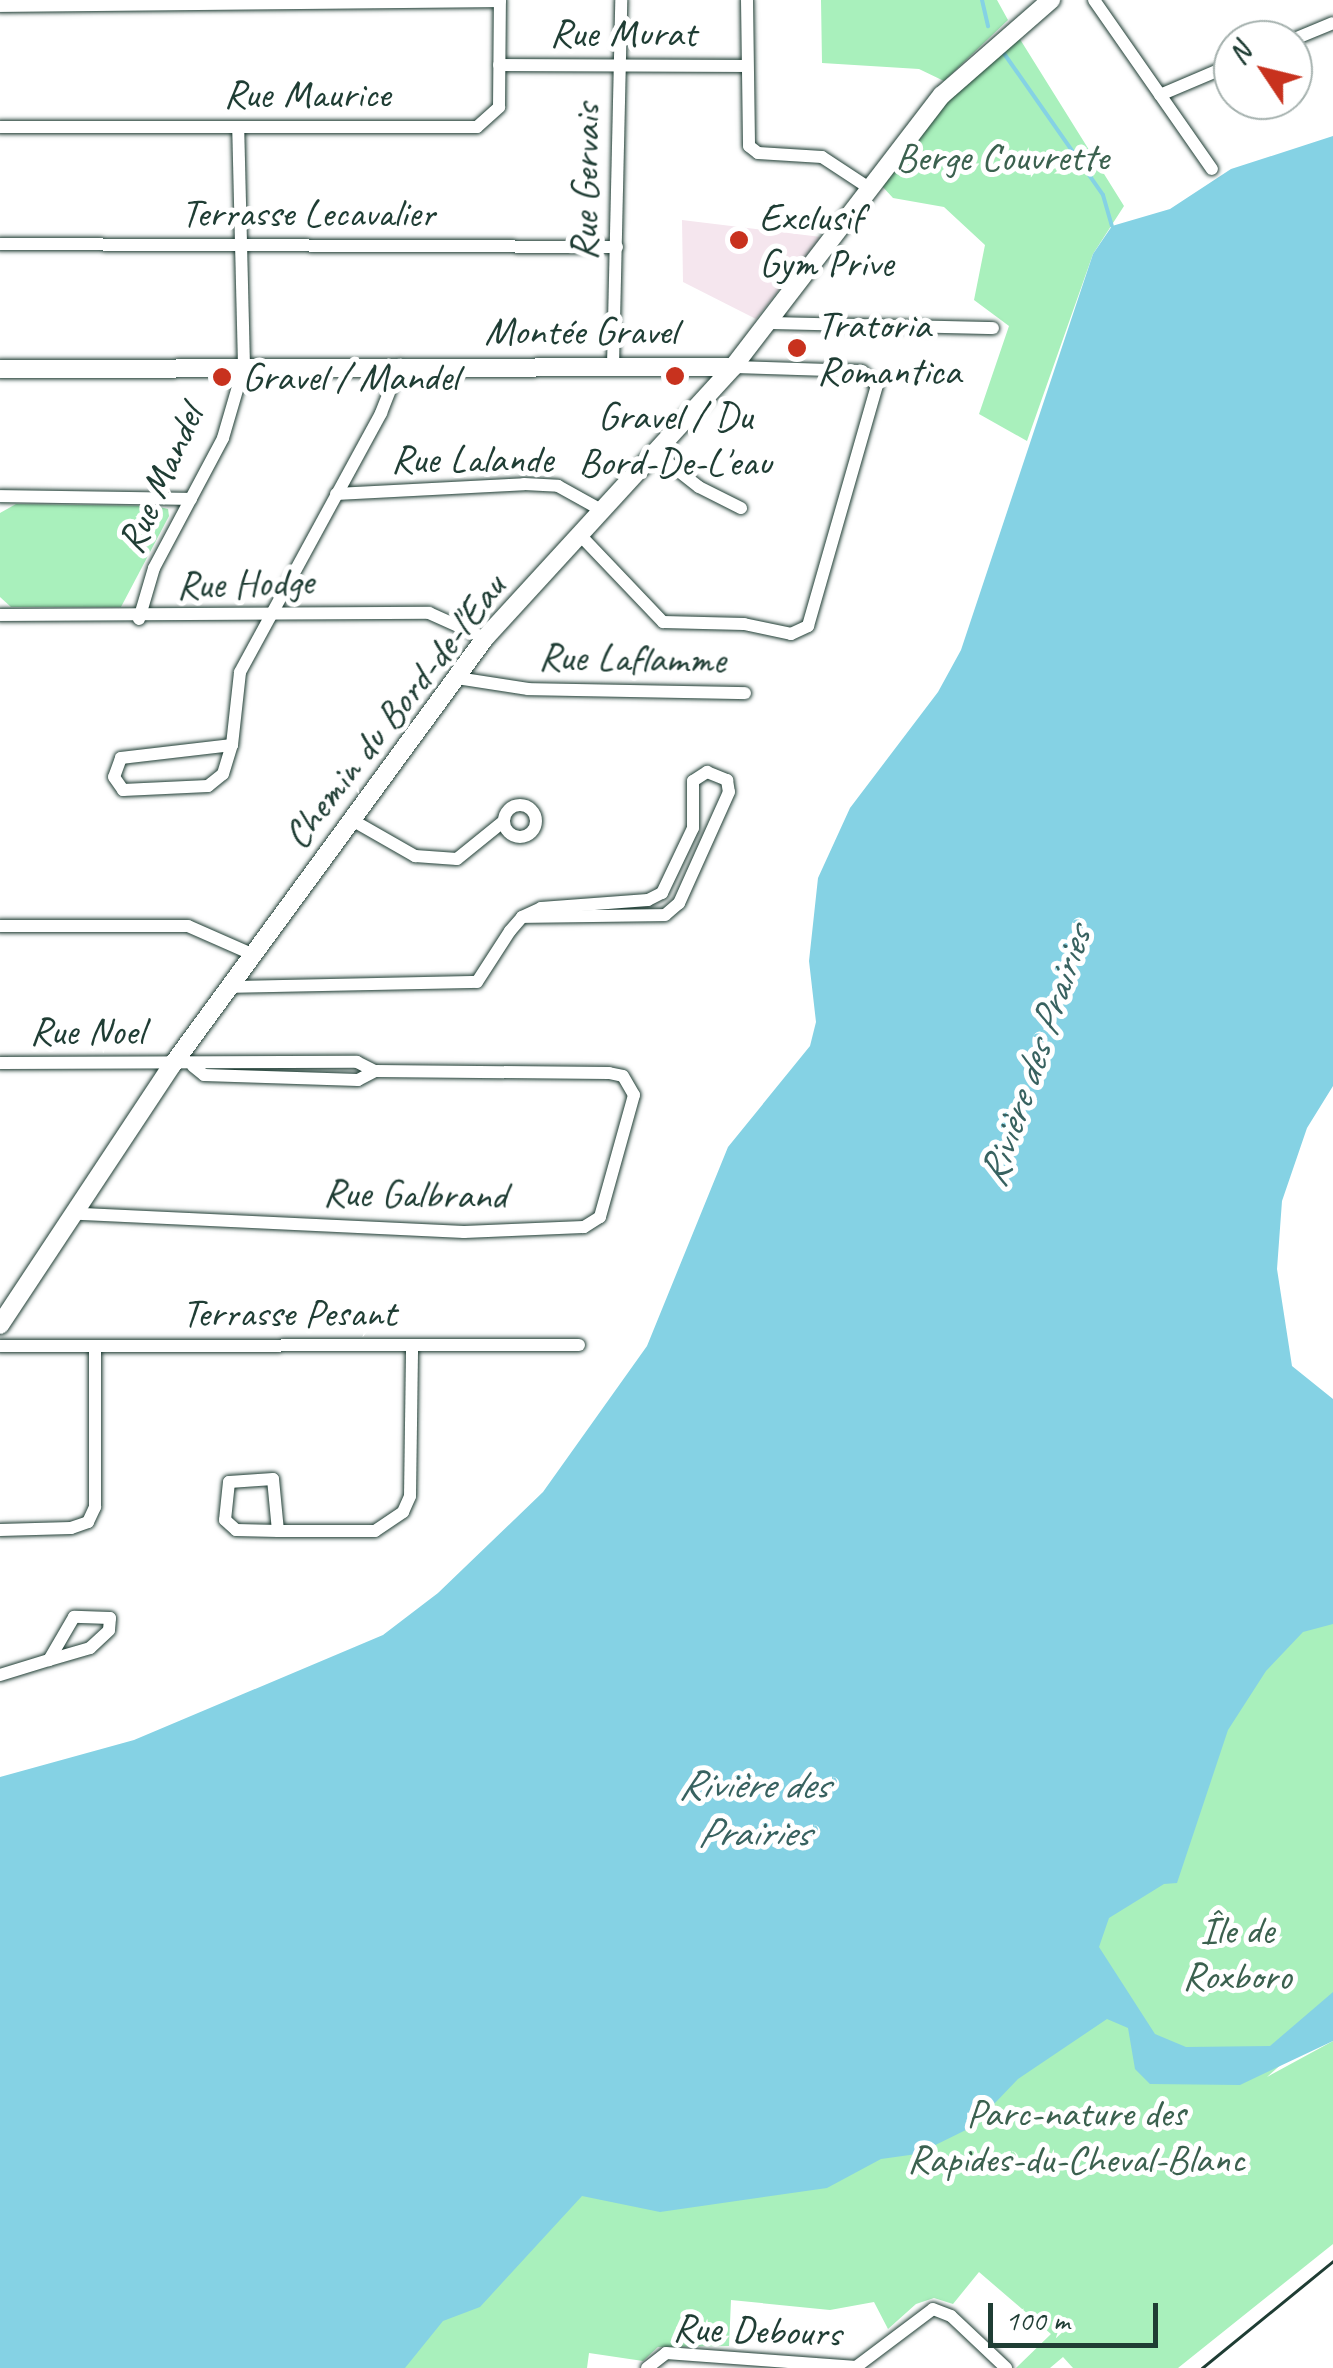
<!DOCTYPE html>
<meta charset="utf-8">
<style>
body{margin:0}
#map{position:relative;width:1333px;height:2368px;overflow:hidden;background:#fff;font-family:Caveat,sans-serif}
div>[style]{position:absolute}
.built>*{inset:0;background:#f5e6ee}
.green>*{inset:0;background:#a9f0bc}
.water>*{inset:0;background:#85d2e4}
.stream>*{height:4px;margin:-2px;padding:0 2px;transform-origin:2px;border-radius:2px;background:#85d2e4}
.roads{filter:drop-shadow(0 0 2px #1f3d34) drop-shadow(0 0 2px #1f3d34)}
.street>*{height:12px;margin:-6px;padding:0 6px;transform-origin:6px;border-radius:6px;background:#fff}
.street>.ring{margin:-6px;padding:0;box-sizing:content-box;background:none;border:12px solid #fff;border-radius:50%}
.secondary>*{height:18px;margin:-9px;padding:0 9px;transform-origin:9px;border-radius:9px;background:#fff}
.tram>*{height:2.5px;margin:-1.25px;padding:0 1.25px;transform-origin:1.25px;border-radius:1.25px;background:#1f3d34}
.dots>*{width:28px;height:28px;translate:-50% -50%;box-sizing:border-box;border:5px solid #fff;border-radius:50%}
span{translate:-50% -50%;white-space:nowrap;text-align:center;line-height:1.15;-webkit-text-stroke:10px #fff;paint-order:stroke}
.street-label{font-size:40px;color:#1f3d34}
.park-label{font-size:40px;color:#3b614f}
.poi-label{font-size:40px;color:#1f3d34}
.left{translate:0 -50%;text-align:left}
.water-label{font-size:42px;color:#386260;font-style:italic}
.north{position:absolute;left:1213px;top:20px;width:100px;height:100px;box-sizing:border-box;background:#fff;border:2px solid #a5b1ae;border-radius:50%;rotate:305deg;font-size:28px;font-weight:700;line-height:40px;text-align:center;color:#1f3d34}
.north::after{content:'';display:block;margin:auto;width:35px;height:45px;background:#c8321e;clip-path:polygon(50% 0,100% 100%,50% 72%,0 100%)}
.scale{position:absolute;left:988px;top:2303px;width:170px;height:45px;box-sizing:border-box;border:5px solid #1f3d34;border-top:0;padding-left:12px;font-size:30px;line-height:35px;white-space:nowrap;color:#1f3d34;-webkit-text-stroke:8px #fff;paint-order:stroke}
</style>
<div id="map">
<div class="built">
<i style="clip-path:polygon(682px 220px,821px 237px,756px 319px,683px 282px)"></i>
</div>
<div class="green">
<i style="clip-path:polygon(821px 0,997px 0,1008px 20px,944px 81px,919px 69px,822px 63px)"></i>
<i style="clip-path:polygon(1018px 36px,1124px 206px,1093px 254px,1027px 441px,979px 414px,1009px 326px,974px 300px,985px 245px,944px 207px,893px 198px,882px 186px,955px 91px)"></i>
<i style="clip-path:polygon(16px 504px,155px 506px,168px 509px,169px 516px,121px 607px,11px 607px,0 597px,0 513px)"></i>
<i style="clip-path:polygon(1288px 1556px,1333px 1588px,1333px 2019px,1267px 2077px,1333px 2041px,1333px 2244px,1178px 2368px,1073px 2368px,1063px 2357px,1050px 2368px,1016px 2368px,1051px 2334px,979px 2272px,953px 2304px,934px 2298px,916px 2304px,888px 2329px,874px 2302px,830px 2310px,731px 2300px,729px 2346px,658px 2347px,643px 2361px,589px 2353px,587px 2368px,153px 2368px)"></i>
</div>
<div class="water">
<i style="clip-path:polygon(1333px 136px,1333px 1086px,1307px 1128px,1282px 1201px,1277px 1269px,1292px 1366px,1333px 1399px,1333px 1624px,1303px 1632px,1266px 1671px,1228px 1730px,1177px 1883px,1164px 1884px,1109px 1918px,1099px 1947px,1155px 2034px,1186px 2047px,1270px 2046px,1333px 1992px,1333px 2041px,1240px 2085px,1150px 2084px,1135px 2069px,1128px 2028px,1107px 2019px,1018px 2079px,972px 2127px,917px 2154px,881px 2159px,827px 2188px,660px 2212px,582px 2196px,480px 2307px,443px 2321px,405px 2368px,0 2368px,0 1777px,134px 1740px,383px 1635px,438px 1593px,543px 1492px,647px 1346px,728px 1147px,810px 1046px,816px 1022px,809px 961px,818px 878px,850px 808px,938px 692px,961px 650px,1093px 254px,1112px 226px,1170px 209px,1231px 169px)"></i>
</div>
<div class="stream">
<i style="left:982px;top:0;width:27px;rotate:77deg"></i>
<i style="left:1003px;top:52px;width:174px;rotate:55deg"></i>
<i style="left:1103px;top:195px;width:32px;rotate:74deg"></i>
</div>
<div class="roads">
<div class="street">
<i style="left:747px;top:0;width:146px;rotate:89.2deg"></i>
<i style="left:749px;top:146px;width:11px;rotate:38deg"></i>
<i style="left:758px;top:153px;width:64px;rotate:3.6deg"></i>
<i style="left:822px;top:157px;width:56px;rotate:33.4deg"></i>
<i style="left:1094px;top:0;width:206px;rotate:55.1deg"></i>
<i style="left:0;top:6px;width:500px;rotate:-0.57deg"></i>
<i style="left:1292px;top:40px;width:44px;rotate:-22.5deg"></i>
<i style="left:499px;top:65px;width:247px;rotate:0.2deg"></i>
<i style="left:1160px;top:95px;width:79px;rotate:-23deg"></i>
<i style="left:0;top:127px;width:477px"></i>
<i style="left:477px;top:127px;width:30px;rotate:-42deg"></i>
<i style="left:499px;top:107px;width:107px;rotate:-89.5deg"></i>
<i style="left:0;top:244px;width:617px;rotate:0.28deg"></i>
<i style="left:766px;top:323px;width:227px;rotate:1.3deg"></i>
<i style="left:613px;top:366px;width:366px;rotate:-88.7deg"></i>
<i style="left:657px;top:454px;width:53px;rotate:38.2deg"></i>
<i style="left:699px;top:487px;width:47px;rotate:26.6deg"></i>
<i style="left:336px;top:494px;width:188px;rotate:-3deg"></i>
<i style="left:524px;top:484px;width:34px;rotate:3deg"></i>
<i style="left:558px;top:486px;width:51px;rotate:29.1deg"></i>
<i style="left:0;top:496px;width:191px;rotate:0.9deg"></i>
<i style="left:581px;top:536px;width:119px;rotate:46.4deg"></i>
<i style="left:663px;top:622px;width:81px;rotate:1.4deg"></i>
<i style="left:744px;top:624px;width:48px;rotate:12deg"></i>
<i style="left:791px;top:634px;width:19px;rotate:-25deg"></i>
<i style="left:808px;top:626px;width:250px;rotate:-74deg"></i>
<i style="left:877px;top:386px;width:21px;rotate:-135deg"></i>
<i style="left:862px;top:371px;width:129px;rotate:-178.2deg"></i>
<i style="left:0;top:615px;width:429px;rotate:-0.3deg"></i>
<i style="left:429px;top:613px;width:61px;rotate:24.1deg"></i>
<i style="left:139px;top:619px;width:53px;rotate:-73.6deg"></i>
<i style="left:154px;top:568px;width:147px;rotate:-62deg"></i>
<i style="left:223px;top:438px;width:75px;rotate:-73.7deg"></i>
<i style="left:244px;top:366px;width:239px;rotate:-91.4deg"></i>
<i style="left:457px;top:678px;width:72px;rotate:8.8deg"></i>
<i style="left:528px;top:689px;width:217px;rotate:1.1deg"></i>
<i style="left:232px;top:745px;width:112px;rotate:173.3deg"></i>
<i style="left:121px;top:758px;width:20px;rotate:110deg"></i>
<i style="left:114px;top:777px;width:16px;rotate:55deg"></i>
<i style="left:123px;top:790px;width:85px;rotate:-2.7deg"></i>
<i style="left:208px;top:786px;width:19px;rotate:-39deg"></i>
<i style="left:223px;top:774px;width:30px;rotate:-73deg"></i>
<i style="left:232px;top:745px;width:73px;rotate:-83.7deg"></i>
<i style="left:240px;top:672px;width:295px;rotate:-61.4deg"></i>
<i style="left:381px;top:413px;width:52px;rotate:-68.4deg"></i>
<i class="ring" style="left:504px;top:805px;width:20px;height:20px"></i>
<i style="left:352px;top:820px;width:73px;rotate:29.7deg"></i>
<i style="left:415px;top:856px;width:42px;rotate:4.1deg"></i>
<i style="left:457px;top:859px;width:60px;rotate:-39deg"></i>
<i style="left:0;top:926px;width:188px"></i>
<i style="left:188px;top:926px;width:72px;rotate:23.7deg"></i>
<i style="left:230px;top:987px;width:247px;rotate:-1.2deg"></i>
<i style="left:477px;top:982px;width:61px;rotate:-57.1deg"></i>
<i style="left:510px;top:931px;width:18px;rotate:-49deg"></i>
<i style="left:522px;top:917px;width:21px;rotate:-25deg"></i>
<i style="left:541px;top:908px;width:107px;rotate:-4.3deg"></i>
<i style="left:648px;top:900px;width:16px;rotate:-27deg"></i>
<i style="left:662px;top:893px;width:72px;rotate:-64.5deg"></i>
<i style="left:693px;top:828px;width:47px;rotate:-90deg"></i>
<i style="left:693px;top:781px;width:17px;rotate:-33deg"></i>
<i style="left:707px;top:772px;width:22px;rotate:22deg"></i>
<i style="left:727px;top:780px;width:12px;rotate:81deg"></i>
<i style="left:729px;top:792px;width:122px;rotate:114.2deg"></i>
<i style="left:679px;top:903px;width:18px;rotate:139deg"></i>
<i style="left:665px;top:915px;width:143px;rotate:179.2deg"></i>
<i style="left:0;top:1063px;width:357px;rotate:-0.2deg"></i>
<i style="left:357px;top:1062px;width:20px;rotate:27deg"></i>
<i style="left:375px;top:1071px;width:234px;rotate:0.5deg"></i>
<i style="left:609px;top:1073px;width:14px;rotate:12deg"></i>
<i style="left:623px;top:1076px;width:22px;rotate:60deg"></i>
<i style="left:634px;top:1095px;width:127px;rotate:105.6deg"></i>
<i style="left:600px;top:1217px;width:19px;rotate:148deg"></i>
<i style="left:584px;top:1227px;width:120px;rotate:177.6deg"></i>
<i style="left:464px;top:1232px;width:387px;rotate:-177.3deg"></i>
<i style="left:193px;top:1066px;width:14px;rotate:39deg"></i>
<i style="left:204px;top:1075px;width:154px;rotate:1.9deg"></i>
<i style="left:358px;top:1080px;width:19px;rotate:-28deg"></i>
<i style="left:0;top:1346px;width:579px;rotate:-0.1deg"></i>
<i style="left:0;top:1530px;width:71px;rotate:-1.6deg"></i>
<i style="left:71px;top:1528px;width:18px;rotate:-19deg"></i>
<i style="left:88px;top:1522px;width:17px;rotate:-65deg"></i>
<i style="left:95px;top:1507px;width:161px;rotate:-90deg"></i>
<i style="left:278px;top:1531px;width:52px;rotate:-95.5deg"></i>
<i style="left:273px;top:1479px;width:44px;rotate:176.1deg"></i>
<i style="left:229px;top:1482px;width:38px;rotate:96deg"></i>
<i style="left:225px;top:1520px;width:15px;rotate:42deg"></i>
<i style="left:236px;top:1530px;width:42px;rotate:1.4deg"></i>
<i style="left:278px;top:1531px;width:97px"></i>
<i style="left:375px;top:1531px;width:34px;rotate:-34deg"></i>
<i style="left:403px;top:1512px;width:17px;rotate:-66deg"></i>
<i style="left:410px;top:1496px;width:151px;rotate:-89.2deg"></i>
<i style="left:0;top:1675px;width:51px;rotate:-17deg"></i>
<i style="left:49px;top:1660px;width:43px;rotate:-16.3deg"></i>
<i style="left:90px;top:1648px;width:26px;rotate:-43deg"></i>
<i style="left:109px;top:1630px;width:12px;rotate:-85deg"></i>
<i style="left:110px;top:1618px;width:36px;rotate:-178deg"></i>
<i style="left:74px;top:1617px;width:50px;rotate:120.2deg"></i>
<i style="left:647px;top:2368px;width:24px;rotate:-38deg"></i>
<i style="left:666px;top:2353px;width:191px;rotate:4.2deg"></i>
<i style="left:856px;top:2367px;width:96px;rotate:-37deg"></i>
<i style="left:933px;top:2309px;width:19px;rotate:21deg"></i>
<i style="left:951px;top:2316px;width:76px;rotate:43.4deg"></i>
</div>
<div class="secondary">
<i style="left:0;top:369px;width:733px;rotate:-0.16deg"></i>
<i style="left:0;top:1325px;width:313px;rotate:-56.5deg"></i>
<i style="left:173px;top:1064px;width:528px;rotate:-53.78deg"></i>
<i style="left:485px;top:638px;width:367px;rotate:-47.5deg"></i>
<i style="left:733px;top:367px;width:343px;rotate:-52.5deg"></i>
<i style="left:942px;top:95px;width:145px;rotate:-41.1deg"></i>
</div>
</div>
<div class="tram">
<i style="left:1202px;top:2368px;width:169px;rotate:-39.2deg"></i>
</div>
<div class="dots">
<i style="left:739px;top:240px;background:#c8321e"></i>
<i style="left:797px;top:348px;background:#c8321e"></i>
<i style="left:675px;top:376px;background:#c8321e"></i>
<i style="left:222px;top:377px;background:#c8321e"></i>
</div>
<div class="street-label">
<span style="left:623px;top:33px">Rue Murat</span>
<span style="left:307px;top:94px">Rue Maurice</span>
<span style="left:585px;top:182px;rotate:-89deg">Rue Gervais</span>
<span style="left:308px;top:213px">Terrasse Lecavalier</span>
<span style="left:581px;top:331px">Montée Gravel</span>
<span style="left:472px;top:459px">Rue Lalande</span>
<span style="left:160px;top:479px;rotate:-66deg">Rue Mandel</span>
<span style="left:245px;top:583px;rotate:-2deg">Rue Hodge</span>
<span style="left:632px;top:658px;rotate:1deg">Rue Laflamme</span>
<span style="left:394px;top:711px;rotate:-52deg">Chemin du Bord-de-l'Eau</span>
<span style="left:87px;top:1031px">Rue Noel</span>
<span style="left:415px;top:1194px;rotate:1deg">Rue Galbrand</span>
<span style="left:289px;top:1313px">Terrasse Pesant</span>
<span style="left:757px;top:2330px;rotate:2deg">Rue Debours</span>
</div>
<div class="park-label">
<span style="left:1002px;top:157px">Berge Couvrette</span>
<span style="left:1237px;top:1953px">Île de<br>Roxboro</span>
<span style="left:1076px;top:2136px">Parc-nature des<br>Rapides-du-Cheval-Blanc</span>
</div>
<div class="poi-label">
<span class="left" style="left:759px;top:240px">Exclusif<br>Gym Prive</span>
<span class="left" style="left:817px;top:348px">Tratoria<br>Romantica</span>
<span class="left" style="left:242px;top:377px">Gravel / Mandel</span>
<span style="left:675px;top:439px">Gravel / Du<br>Bord-De-L'eau</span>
</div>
<div class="water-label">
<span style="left:1035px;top:1057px;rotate:-71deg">Rivière des Prairies</span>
<span style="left:753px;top:1809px">Rivière des<br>Prairies</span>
</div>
<div class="north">N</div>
<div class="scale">100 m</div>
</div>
